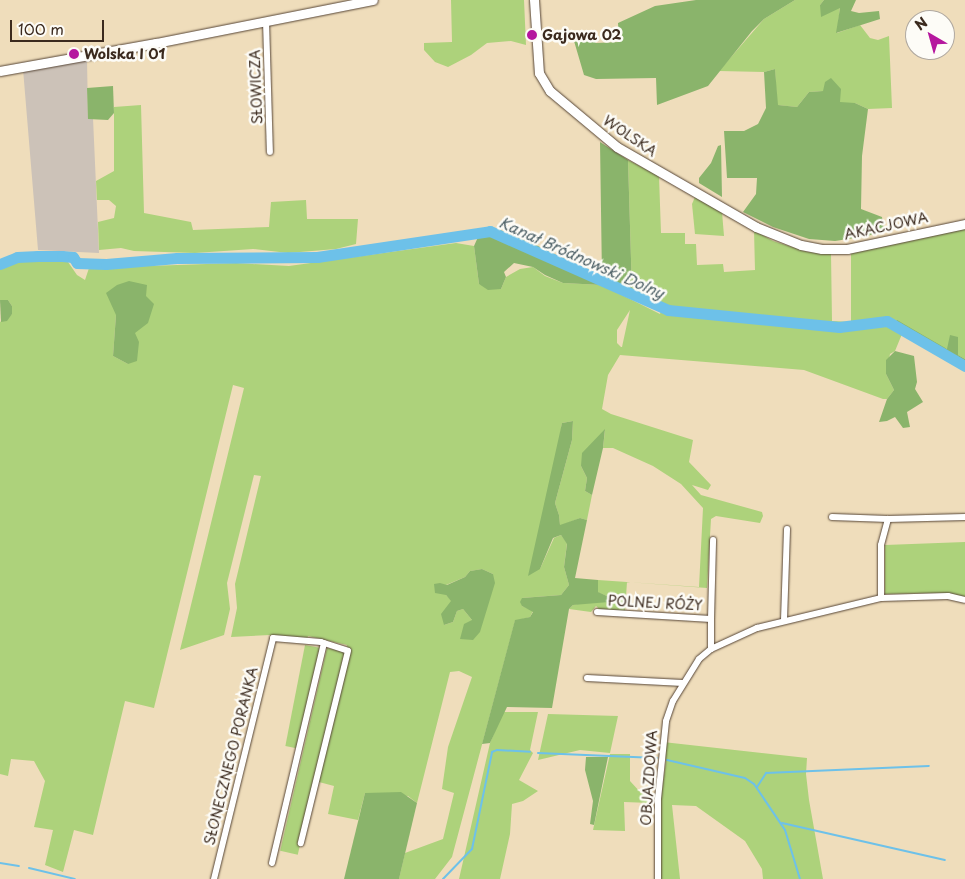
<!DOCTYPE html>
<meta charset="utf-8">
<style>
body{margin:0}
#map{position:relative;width:965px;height:879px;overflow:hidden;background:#efddbb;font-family:"Playpen Sans",sans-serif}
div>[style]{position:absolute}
.industrial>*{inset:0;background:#ccc2b8}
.green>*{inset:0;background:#add27b;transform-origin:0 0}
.forest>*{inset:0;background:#8ab46b}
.stream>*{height:2px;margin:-1px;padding:0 1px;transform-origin:1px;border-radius:1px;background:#6dc1e9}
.river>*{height:11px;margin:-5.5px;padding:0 5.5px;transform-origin:5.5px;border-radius:5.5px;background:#6dc1e9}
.roads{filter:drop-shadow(0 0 1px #564536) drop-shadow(0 0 1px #564536)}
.street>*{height:6px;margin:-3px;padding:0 3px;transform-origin:3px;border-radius:3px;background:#fff}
.secondary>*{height:9px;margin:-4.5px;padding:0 4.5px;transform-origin:4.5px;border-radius:4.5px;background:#fff}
.dots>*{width:14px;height:14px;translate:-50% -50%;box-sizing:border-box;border:2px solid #fdfcf7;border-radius:50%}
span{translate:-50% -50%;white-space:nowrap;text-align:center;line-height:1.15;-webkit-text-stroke:5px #fdfcf7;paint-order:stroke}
.poi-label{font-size:14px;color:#3b2a1e;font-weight:700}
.left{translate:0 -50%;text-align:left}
.street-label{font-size:14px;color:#3b2a1e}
.water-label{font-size:15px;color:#4c5f65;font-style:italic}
.north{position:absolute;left:905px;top:10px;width:50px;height:50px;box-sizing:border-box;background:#fdfcf7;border:1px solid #afa8a0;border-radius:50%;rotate:322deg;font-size:14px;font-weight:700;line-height:20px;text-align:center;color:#3b2a1e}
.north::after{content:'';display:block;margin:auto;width:18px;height:22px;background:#b5179e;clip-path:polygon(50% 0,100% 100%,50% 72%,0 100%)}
.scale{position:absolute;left:10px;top:20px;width:94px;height:22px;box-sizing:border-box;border:2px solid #3b2a1e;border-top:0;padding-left:6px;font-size:15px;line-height:18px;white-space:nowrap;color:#3b2a1e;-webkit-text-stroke:4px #fdfcf7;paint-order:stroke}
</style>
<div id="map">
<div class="industrial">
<i style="clip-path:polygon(87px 58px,88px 118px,93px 118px,99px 253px,38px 250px,23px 69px)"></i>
</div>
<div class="green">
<i style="clip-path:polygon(451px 0,524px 0,526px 45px,511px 41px,487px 43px,471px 55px,448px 67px,435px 62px,424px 50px,424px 43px,452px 42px)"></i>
<i style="clip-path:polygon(795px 0,824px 0,820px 5px,840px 7px,837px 33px,860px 25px,870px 38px,878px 40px,889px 36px,892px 108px,868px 109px,855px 103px,839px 103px,823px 91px,809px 92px,797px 107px,777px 105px,775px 69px,764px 72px,719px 71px,764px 19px)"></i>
<i style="clip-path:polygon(141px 105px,144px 213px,191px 222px,193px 230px,269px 227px,271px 202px,306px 200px,307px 219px,358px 219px,356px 244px,336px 249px,288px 253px,253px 249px,195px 253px,134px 251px,121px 248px,99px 250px,98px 222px,114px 218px,116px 206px,109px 200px,97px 200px,96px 181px,114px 171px,114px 107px)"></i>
<i style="clip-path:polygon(evenodd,628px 160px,659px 176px,661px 233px,685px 233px,685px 244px,696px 244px,697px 265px,723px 264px,724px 272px,755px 270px,754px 230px,773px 241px,808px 252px,831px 253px,832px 321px,851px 322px,851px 253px,965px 228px,965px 359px,947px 349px,892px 328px,902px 334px,895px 351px,890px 354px,886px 374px,894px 390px,887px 399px,883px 399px,804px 370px,620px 355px,608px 375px,602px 409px,611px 414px,693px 440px,689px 462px,711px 485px,708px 490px,692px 485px,701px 495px,762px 512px,763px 516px,760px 523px,716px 516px,711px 519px,707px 588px,627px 582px,625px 611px,600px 610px,596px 606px,591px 612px,569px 609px,573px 605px,609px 597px,597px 592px,598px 580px,699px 587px,703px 508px,681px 484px,653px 466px,613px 448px,603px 448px,605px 430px,581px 466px,587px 478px,585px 491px,592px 495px,587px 520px,580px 518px,560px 526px,559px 515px,555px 503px,572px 440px,573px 421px,562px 423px,540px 569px,554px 538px,561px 535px,567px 543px,564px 567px,569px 585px,561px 595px,522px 598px,522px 606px,533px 611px,530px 617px,515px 621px,452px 857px,435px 879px,399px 879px,405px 853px,443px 839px,454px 793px,442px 789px,448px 747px,472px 677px,459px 671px,450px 672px,417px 803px,408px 796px,365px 793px,358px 820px,328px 814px,334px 786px,319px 782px,347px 645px,308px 636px,307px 640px,270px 635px,231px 637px,237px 608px,235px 584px,261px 476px,254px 475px,227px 583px,230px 609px,224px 635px,180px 650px,244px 388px,233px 385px,154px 708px,125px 701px,93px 835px,74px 830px,63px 872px,45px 865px,53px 830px,34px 827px,45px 781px,34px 761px,11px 759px,8px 776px,0 774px,0 322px,12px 314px,12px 306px,8px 300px,0 300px,0 268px,16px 261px,41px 260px,68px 262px,77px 275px,85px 280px,89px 268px,236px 263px,289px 266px,456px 243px,474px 246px,479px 284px,501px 289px,506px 277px,520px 269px,533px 267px,545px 276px,563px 283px,602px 285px,660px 314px,663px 305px,632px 292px,628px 160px,630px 310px,622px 347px,621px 347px,617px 343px,617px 330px,630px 310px,628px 160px,116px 315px,128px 364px,113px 356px,116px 315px,628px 160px,482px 569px,493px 574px,473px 639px,472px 620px,463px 609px,457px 611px,453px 622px,444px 625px,452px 601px,446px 595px,446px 585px,465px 577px,470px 571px,482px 569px)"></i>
<i style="clip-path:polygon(695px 197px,722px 212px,724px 236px,695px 234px,692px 204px)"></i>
<i style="clip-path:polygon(965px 542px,965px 597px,942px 593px,885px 594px,885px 545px)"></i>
<i style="left:305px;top:645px;width:15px;height:103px;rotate:11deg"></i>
<i style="left:327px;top:648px;width:18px;height:208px;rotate:13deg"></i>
<i style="clip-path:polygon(503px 712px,538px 712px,530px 750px,533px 753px,519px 780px,538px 791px,523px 801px,512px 804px,510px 834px,500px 879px,459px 879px,490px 743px)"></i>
<i style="clip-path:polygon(548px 714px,618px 716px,610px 753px,580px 750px,538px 760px)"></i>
<i style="clip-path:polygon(663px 742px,807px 758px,806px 774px,809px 800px,823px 879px,763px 879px,762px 869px,745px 841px,696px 806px,672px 805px,680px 879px,660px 879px,660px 805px,666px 761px)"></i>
<i style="clip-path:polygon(610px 754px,630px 754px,630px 781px,641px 793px,651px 795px,651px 803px,624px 802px,625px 831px,593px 830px)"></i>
</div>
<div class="forest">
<i style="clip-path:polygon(696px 0,795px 0,764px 19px,752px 31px,708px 86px,657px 105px,656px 78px,596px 79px,584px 75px,574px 41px,589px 35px,596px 43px,619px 42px,618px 23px,655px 6px)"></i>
<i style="clip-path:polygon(824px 0,856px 0,851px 11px,859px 13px,879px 11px,880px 19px,836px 33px,840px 8px,821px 17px,820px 5px)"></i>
<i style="clip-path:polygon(775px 69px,778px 105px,797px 107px,809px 92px,823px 91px,825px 82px,831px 78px,841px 89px,840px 102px,855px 103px,868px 109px,862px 156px,861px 209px,882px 217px,884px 230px,868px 236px,835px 241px,809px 239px,773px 227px,743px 212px,756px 194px,757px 178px,727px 178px,724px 131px,744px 131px,758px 124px,766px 108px,764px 72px)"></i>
<i style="clip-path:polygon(113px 86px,114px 113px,108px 120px,88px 119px,87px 88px)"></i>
<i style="clip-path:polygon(600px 142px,628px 160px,632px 292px,603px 278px,602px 285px,563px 283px,545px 275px,533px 267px,514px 263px,504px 272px,506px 277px,501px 289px,488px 290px,479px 284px,474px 246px,482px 228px,498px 229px,530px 242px,602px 278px)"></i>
<i style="clip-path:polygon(721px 145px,722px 197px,699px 183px,699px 178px,711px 163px,718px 146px)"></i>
<i style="clip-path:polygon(129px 281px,147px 285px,146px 296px,154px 304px,148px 323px,135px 333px,139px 342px,137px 361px,128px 364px,113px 356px,116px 315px,106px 293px,117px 285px)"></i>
<i style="clip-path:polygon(0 300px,8px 300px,12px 306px,12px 314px,7px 321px,1px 322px)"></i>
<i style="clip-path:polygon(897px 320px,947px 349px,950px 335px,958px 337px,958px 355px,965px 359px,965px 371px,892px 328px)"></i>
<i style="clip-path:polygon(895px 351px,914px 356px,917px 382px,915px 389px,923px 402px,907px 412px,910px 427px,903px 428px,895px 417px,887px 421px,879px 422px,887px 399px,894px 390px,886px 374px,886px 360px)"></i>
<i style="clip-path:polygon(573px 421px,572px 440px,555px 503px,559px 515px,560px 525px,580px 518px,587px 520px,575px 578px,598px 580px,598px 592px,609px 597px,609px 602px,573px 605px,569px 609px,552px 708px,507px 707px,490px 743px,482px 744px,515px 620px,530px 617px,533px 612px,522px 606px,520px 602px,522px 598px,561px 595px,569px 585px,564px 567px,567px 544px,561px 535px,553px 538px,540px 569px,528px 576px,562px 423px)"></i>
<i style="clip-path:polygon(605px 429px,603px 448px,592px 495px,585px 491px,587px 478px,581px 466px,582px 453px)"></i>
<i style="clip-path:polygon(482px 569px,493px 574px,495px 583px,480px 632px,473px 640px,460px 639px,464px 624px,472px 620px,463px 609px,457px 611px,453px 622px,444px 625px,441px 614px,451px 601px,446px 595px,435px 593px,434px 584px,440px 583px,447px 585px,465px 577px,470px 571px)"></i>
<i style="clip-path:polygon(586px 757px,608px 757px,594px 825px,590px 824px,593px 801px,585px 770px)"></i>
<i style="clip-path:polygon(401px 792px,417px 803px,399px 879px,344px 879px,365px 793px)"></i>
</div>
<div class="stream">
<i style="left:538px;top:753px;width:119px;rotate:2.4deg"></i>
<i style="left:667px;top:760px;width:80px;rotate:13deg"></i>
<i style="left:745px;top:778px;width:11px;rotate:34deg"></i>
<i style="left:754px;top:784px;width:55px;rotate:56deg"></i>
<i style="left:785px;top:830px;width:51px;rotate:73deg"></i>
<i style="left:757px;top:787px;width:17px;rotate:-57deg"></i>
<i style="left:766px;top:773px;width:163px;rotate:-2.5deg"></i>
<i style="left:782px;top:823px;width:167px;rotate:12.8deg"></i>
<i style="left:0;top:863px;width:19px;rotate:9deg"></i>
<i style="left:29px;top:868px;width:47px;rotate:13.4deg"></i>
<i style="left:443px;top:879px;width:42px;rotate:-46deg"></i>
<i style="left:472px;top:849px;width:99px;rotate:-78.3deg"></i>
<i style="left:492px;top:752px;width:5px;rotate:-22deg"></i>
<i style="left:497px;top:750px;width:33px;rotate:3deg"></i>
</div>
<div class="river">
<i style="left:0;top:264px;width:18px;rotate:-22deg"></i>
<i style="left:17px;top:257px;width:21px;rotate:-3deg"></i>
<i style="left:38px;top:256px;width:24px"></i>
<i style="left:62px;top:256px;width:11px;rotate:5deg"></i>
<i style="left:73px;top:257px;width:7px;rotate:56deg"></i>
<i style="left:77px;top:263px;width:29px;rotate:2deg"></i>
<i style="left:106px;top:264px;width:71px;rotate:-4.8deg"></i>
<i style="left:177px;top:258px;width:140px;rotate:-0.4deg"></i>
<i style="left:317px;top:257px;width:175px;rotate:-8.5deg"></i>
<i style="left:490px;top:231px;width:195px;rotate:23.9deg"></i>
<i style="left:668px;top:310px;width:172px;rotate:5.7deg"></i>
<i style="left:839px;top:327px;width:48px;rotate:-7.1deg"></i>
<i style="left:887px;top:321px;width:90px;rotate:30deg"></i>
</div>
<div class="roads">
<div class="street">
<i style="left:266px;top:21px;width:131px;rotate:88.3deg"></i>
<i style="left:832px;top:517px;width:56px;rotate:2deg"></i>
<i style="left:888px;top:519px;width:77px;rotate:-1.5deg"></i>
<i style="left:881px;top:598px;width:53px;rotate:-90deg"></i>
<i style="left:881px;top:545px;width:27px;rotate:-75deg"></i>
<i style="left:597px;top:612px;width:114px;rotate:3.5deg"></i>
<i style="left:711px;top:619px;width:30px;rotate:90deg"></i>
<i style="left:711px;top:619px;width:79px;rotate:-88.5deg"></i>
<i style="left:784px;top:620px;width:91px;rotate:-88.1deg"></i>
<i style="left:587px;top:678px;width:96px;rotate:3deg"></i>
<i style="left:272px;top:863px;width:226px;rotate:-76.7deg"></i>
<i style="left:214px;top:879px;width:248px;rotate:-76.2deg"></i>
<i style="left:273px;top:638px;width:48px;rotate:4.8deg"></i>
<i style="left:321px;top:642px;width:28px;rotate:18deg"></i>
<i style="left:348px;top:651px;width:198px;rotate:103.8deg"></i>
<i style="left:658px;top:879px;width:80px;rotate:-90deg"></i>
<i style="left:658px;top:799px;width:78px;rotate:-84.1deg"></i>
<i style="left:666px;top:721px;width:21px;rotate:-71deg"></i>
<i style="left:673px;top:701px;width:49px;rotate:-58.2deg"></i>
<i style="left:699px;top:659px;width:16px;rotate:-40deg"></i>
<i style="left:711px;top:649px;width:51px;rotate:-24.5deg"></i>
<i style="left:757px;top:628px;width:128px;rotate:-13.6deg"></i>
<i style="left:881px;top:598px;width:67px;rotate:-1.7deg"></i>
<i style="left:948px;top:596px;width:17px;rotate:13deg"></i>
</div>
<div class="secondary">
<i style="left:534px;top:0;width:73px;rotate:86.1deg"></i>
<i style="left:539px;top:73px;width:21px;rotate:59deg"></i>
<i style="left:550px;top:91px;width:87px;rotate:39.9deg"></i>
<i style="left:617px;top:147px;width:160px;rotate:29.9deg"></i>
<i style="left:756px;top:227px;width:48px;rotate:21.8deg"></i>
<i style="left:801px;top:245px;width:21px;rotate:11deg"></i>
<i style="left:822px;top:249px;width:25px"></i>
<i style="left:847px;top:249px;width:121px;rotate:-12deg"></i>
<i style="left:0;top:71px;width:158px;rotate:-10.2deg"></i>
<i style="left:156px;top:43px;width:221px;rotate:-11.2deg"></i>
</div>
</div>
<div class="dots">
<i style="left:532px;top:35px;background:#b5179e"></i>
<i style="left:74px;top:54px;background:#b5179e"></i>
</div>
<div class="poi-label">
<span class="left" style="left:542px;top:35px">Gajowa 02</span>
<span class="left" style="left:84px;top:54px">Wolska I 01</span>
</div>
<div class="street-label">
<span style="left:256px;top:87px;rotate:-92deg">SŁOWICZA</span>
<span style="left:630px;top:136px;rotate:34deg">WOLSKA</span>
<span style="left:886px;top:226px;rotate:-12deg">AKACJOWA</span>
<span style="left:655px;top:603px;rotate:3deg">POLNEJ RÓŻY</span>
<span style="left:231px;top:756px;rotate:-76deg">SŁONECZNEGO PORANKA</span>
<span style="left:649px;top:778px;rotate:-86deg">OBJAZDOWA</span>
</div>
<div class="water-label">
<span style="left:582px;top:257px;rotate:24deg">Kanał Bródnowski Dolny</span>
</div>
<div class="north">N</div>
<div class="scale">100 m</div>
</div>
